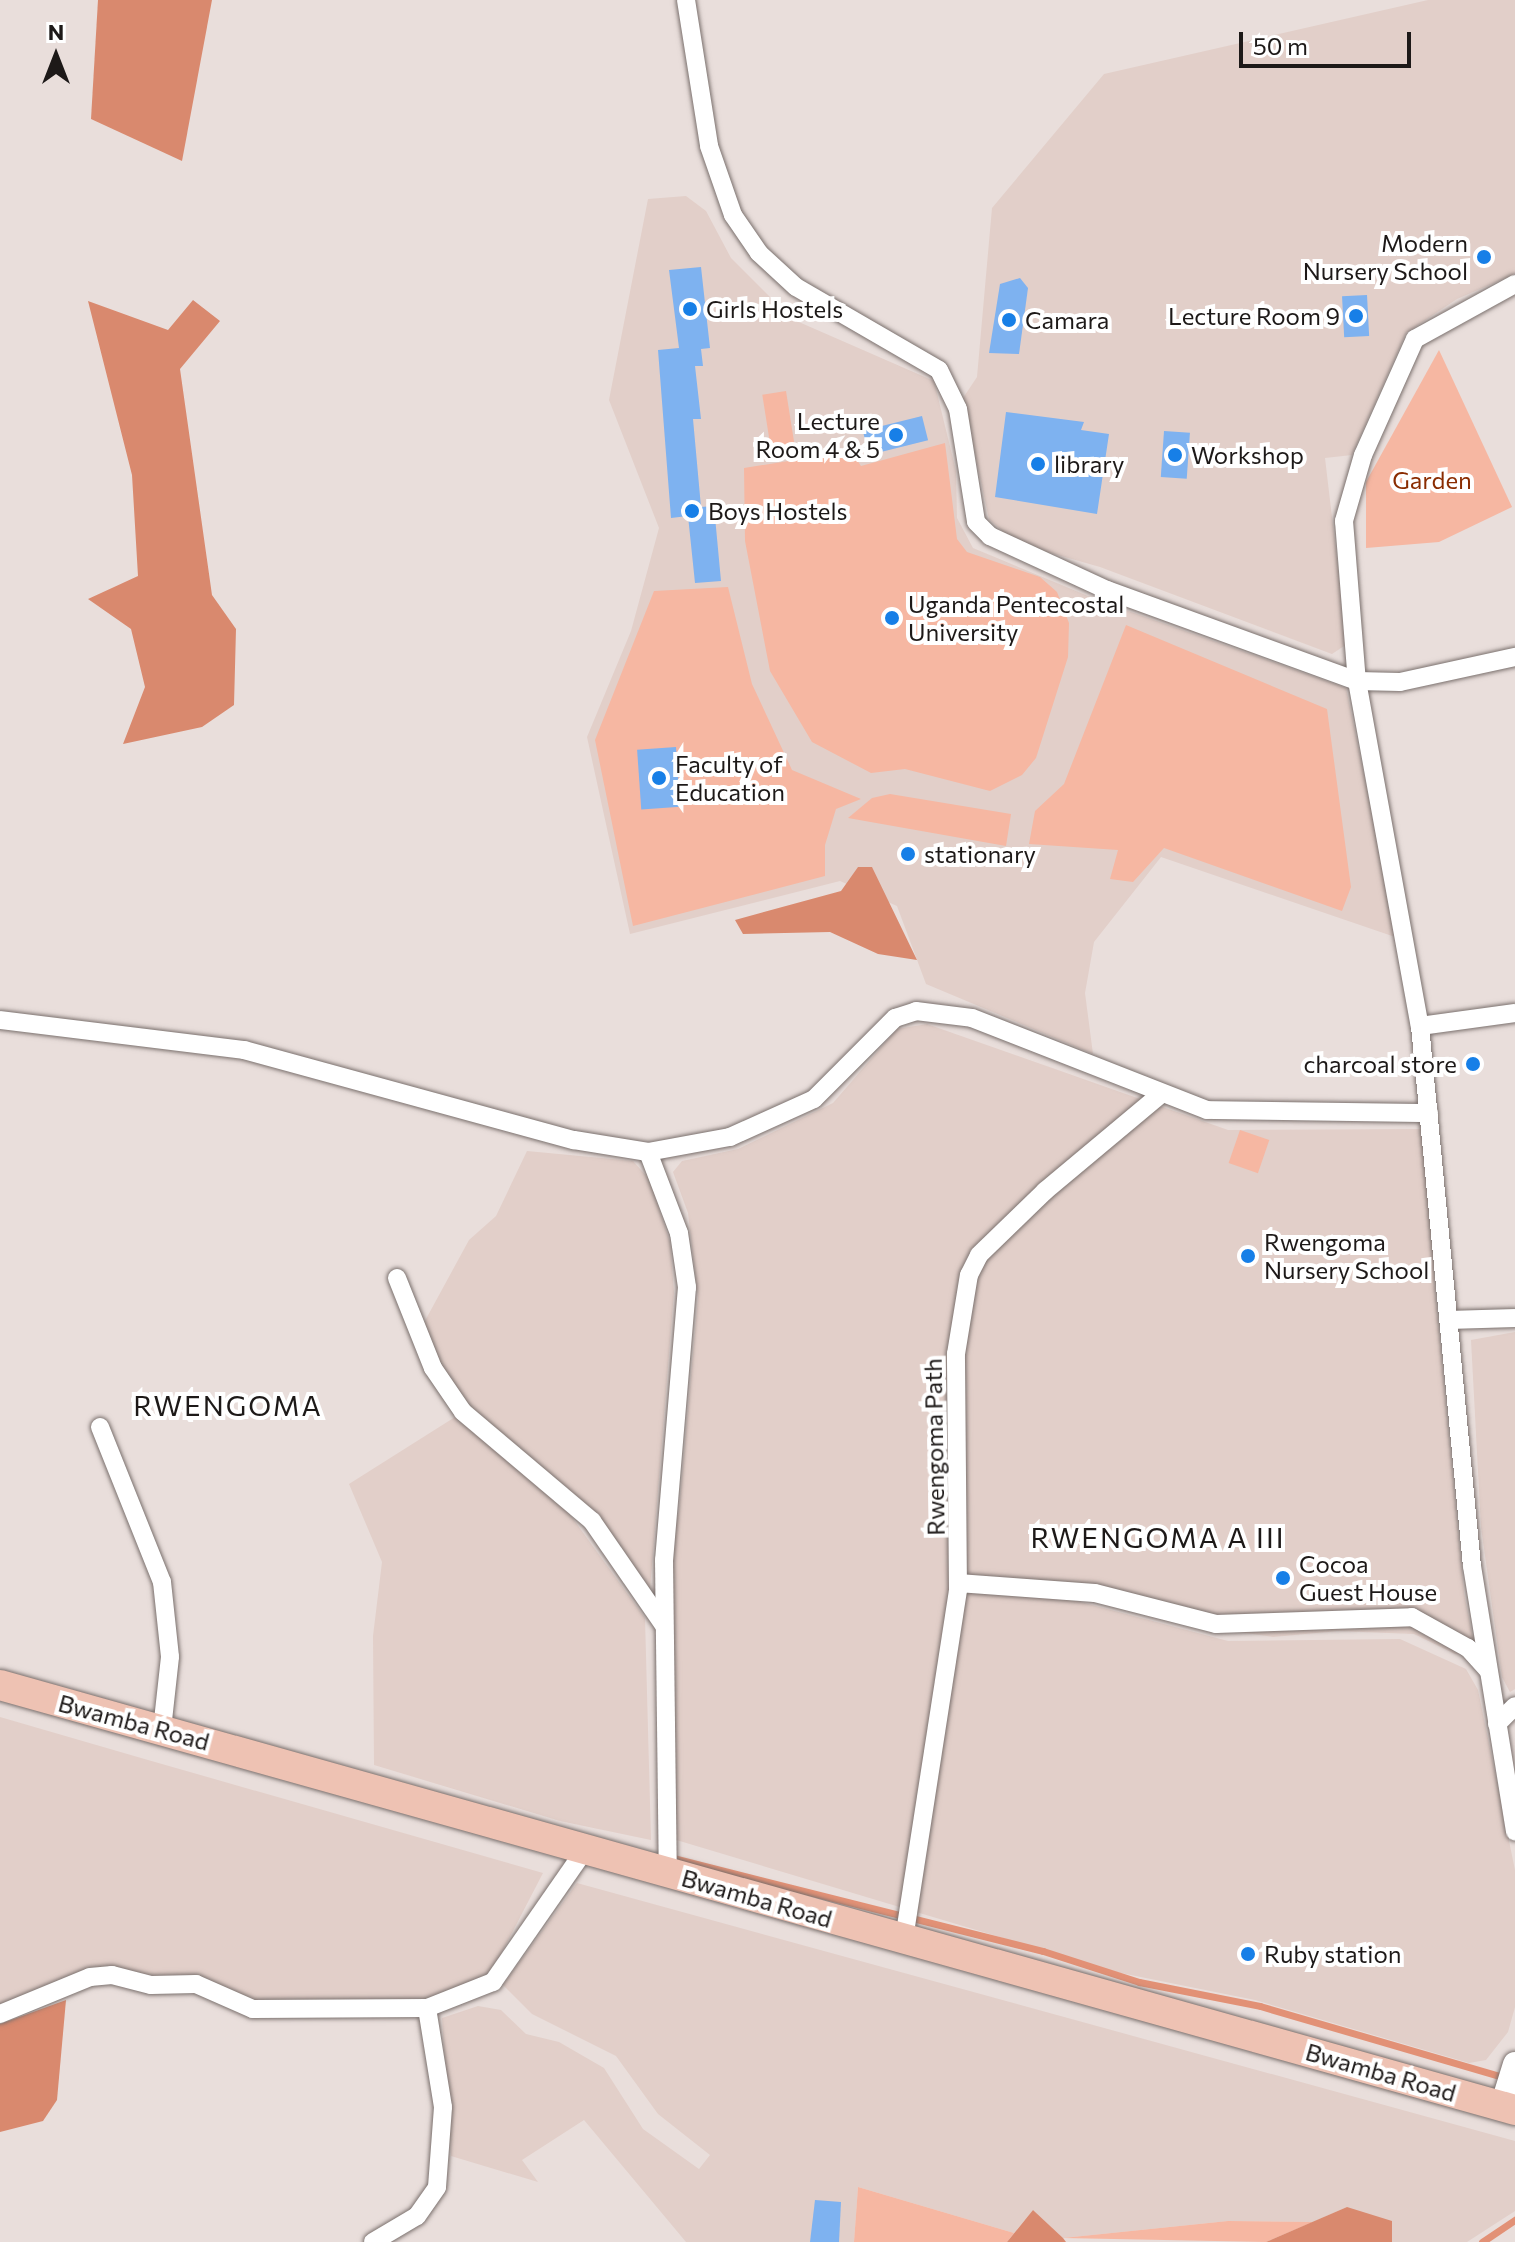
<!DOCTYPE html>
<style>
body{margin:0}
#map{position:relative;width:1515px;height:2242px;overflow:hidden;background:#e9dedb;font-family:Commissioner,sans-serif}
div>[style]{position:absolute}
.built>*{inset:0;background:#e2cfc9}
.green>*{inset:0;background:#f6b7a2;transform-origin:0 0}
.forest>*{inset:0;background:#d9896e}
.stream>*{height:7px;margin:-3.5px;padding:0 3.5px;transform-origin:3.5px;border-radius:3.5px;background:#e29176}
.building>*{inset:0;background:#7eb2f0;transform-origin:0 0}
.roads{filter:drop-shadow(0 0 2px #7a706d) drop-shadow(0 0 2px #7a706d)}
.minor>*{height:18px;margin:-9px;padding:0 9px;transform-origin:9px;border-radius:9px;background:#fff}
.tertiary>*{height:24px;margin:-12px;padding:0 12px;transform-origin:12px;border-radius:12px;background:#fff}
.primary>*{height:30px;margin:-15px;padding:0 15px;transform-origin:15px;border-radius:15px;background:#eec2b3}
.dots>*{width:22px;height:22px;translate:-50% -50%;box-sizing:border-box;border:4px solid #fff;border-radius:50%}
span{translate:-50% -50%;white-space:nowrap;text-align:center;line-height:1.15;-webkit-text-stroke:8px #fff;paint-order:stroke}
.poi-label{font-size:24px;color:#1d1918}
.right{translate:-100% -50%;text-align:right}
.left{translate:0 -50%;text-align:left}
.park-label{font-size:24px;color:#8a2c01}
.street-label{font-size:24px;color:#1d1918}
.quarter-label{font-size:28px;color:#1d1918;letter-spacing:2px}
.north{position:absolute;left:16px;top:16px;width:80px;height:80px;-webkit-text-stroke:6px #fff;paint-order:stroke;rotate:0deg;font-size:22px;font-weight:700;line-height:32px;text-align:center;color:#1d1918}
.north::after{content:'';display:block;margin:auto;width:28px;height:36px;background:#1d1918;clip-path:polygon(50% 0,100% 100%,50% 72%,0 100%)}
.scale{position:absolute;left:1239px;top:32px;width:172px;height:36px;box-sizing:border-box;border:4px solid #1d1918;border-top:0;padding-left:10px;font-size:24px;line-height:28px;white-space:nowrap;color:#1d1918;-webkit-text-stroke:6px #fff;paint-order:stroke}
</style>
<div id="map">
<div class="built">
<i style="clip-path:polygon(1428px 0,1515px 0,1515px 274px,1457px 299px,1406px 333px,1352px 455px,1325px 458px,1347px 644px,1332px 654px,1100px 567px,1016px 543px,989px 519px,963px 398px,977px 377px,992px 208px,1104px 74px)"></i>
<i style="clip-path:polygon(686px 196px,706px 211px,731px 258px,792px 319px,934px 381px,956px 471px,957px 518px,973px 548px,1100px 601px,1346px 688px,1398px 938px,1161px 857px,1094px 942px,1085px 993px,1093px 1054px,926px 984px,897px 906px,840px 881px,630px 934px,587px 737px,631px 631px,659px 528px,609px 400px,648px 199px)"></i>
<i style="clip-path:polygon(927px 1024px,1228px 1130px,1434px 1129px,1434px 1278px,1464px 1593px,1476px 1654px,1455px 1654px,1414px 1634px,1338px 1631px,1273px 1637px,1170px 1622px,1105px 1601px,968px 1585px,1077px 1601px,1228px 1641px,1400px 1639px,1466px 1669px,1478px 1690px,1515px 1870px,1515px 2007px,1508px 2032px,1486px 2060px,1469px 2063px,1255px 2000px,1116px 1972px,673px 1839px,670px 1550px,679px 1511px,698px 1298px,688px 1213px,673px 1172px,682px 1161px,738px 1149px,833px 1103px,897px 1029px)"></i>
<i style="clip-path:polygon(527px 1151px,633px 1161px,649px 1179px,670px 1242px,674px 1292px,649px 1602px,539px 1472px,645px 1618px,651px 1840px,560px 1821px,374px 1765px,373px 1636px,382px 1562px,349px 1484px,463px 1412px,414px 1341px,469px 1240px,496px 1216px)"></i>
<i style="clip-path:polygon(1515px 1332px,1515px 1689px,1510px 1692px,1502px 1677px,1481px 1527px,1471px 1340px)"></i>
<i style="clip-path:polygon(0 1717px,148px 1760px,543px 1873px,489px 1977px,432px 2001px,254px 2001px,111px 1966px,0 2012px)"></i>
<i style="clip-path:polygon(577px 1883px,1515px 2141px,1515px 2211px,1467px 2242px,1381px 2242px,1347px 2207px,1313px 2222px,1228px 2221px,1063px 2238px,1033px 2210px,1014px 2233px,858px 2187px,854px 2242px,686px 2242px,584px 2120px,522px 2160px,538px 2182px,451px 2156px,442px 2018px,478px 2006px,501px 2010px,526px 2034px,559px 2042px,604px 2068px,643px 2129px,699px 2169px,710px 2155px,658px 2114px,616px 2056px,532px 2014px,503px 1985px)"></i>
</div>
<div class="green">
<i style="clip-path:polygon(1439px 350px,1512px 507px,1439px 542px,1366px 548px,1366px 482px)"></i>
<i style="left:786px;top:391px;width:58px;height:24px;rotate:81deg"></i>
<i style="clip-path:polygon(945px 443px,957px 539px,967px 552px,1040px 577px,1057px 592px,1069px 623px,1068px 657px,1036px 758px,1022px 775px,990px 791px,905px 769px,871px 773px,812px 742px,770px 671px,745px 541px,744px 468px,851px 451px,861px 466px)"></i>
<i style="clip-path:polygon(728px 587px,752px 684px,792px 770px,861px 799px,836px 809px,825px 845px,825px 876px,633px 926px,595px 740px,654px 591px)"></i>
<i style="clip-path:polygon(1126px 625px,1327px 709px,1351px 887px,1342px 911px,1164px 848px,1133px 882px,1110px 879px,1118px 850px,1029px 844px,1035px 811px,1064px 784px)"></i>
<i style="clip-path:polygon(890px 794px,1011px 814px,1006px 846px,848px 818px,872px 798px)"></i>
<i style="left:1240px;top:1130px;width:31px;height:35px;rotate:19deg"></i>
<i style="clip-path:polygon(858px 2187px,1014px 2233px,1007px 2242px,854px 2242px)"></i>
<i style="clip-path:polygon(1228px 2221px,1313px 2222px,1266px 2242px,1063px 2238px)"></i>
</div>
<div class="forest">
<i style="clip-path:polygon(98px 0,212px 0,182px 161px,91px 119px)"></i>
<i style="clip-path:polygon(193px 300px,220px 321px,180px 369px,212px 595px,236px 629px,234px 705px,202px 727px,123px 744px,145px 687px,131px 629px,88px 599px,138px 576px,132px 475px,88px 301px,168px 330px)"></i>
<i style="clip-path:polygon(858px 867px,872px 867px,917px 960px,878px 954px,830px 932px,743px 934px,735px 920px,841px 891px)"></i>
<i style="clip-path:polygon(66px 2000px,57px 2100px,43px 2121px,0 2132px,0 2024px)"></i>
<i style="clip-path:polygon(1347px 2207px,1392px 2221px,1392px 2242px,1266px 2242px)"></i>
<i style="clip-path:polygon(1033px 2210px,1063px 2238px,1066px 2242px,1007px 2242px)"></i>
</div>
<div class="stream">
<i style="left:669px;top:1857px;width:386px;rotate:14.1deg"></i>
<i style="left:1043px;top:1951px;width:101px;rotate:17.9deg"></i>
<i style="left:1139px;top:1982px;width:123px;rotate:11.2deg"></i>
<i style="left:1260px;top:2006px;width:257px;rotate:16.3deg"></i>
<i style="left:1482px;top:2242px;width:40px;rotate:-34deg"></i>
</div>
<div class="building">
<i style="clip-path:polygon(701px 267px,710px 348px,701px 349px,703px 366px,695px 366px,701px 419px,693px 419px,701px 507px,714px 506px,721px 581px,695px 583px,688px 516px,671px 518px,658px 350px,679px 348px,669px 270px)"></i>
<i style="clip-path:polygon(1020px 278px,1028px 288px,1019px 354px,989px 353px,1000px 284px)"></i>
<i style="left:1367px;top:295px;width:41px;height:25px;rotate:87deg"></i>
<i style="clip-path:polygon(1006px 412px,1084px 422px,1081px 430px,1109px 434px,1097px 514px,995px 497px)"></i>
<i style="left:922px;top:416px;width:25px;height:61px;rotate:76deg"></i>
<i style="left:1164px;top:431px;width:26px;height:46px;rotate:4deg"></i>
<i style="left:676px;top:747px;width:60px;height:39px;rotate:86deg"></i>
<i style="clip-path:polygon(815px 2200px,841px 2202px,839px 2242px,810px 2242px)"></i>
</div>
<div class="roads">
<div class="minor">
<i style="left:686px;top:0;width:148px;rotate:81deg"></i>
<i style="left:709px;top:146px;width:73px;rotate:70.8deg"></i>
<i style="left:733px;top:215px;width:46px;rotate:55.6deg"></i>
<i style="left:759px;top:253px;width:50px;rotate:42.6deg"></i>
<i style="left:796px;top:287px;width:165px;rotate:30.1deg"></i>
<i style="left:939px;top:370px;width:43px;rotate:64deg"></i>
<i style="left:958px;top:409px;width:114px;rotate:80.9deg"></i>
<i style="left:976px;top:522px;width:20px;rotate:45deg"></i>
<i style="left:990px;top:536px;width:129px;rotate:24.8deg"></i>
<i style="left:1107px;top:590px;width:266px;rotate:20deg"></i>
<i style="left:1357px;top:681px;width:43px;rotate:1.3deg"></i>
<i style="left:1400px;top:682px;width:118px;rotate:-12.3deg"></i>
<i style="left:1515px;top:284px;width:114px;rotate:151.2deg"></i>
<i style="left:1415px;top:339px;width:127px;rotate:114.1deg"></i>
<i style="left:1363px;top:455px;width:69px;rotate:106.1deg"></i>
<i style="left:1344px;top:521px;width:161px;rotate:85.4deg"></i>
<i style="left:1357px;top:681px;width:351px;rotate:79.7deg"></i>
<i style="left:1420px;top:1026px;width:542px;rotate:84.5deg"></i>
<i style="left:1472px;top:1566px;width:269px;rotate:80.8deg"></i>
<i style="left:0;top:1020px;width:246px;rotate:7deg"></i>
<i style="left:244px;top:1050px;width:342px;rotate:15.3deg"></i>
<i style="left:574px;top:1140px;width:75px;rotate:9.2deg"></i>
<i style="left:648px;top:1152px;width:83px;rotate:-10.4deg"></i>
<i style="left:730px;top:1137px;width:92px;rotate:-24.3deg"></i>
<i style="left:814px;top:1099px;width:115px;rotate:-45deg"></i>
<i style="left:895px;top:1018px;width:22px;rotate:-18deg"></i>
<i style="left:916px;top:1011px;width:56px;rotate:7.1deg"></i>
<i style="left:972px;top:1018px;width:252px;rotate:21.4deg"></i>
<i style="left:1207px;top:1110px;width:222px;rotate:0.8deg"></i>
<i style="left:1420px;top:1026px;width:96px;rotate:-7.8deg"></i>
<i style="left:648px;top:1152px;width:87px;rotate:69.1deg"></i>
<i style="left:679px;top:1233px;width:55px;rotate:81.6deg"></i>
<i style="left:687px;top:1287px;width:274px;rotate:94.8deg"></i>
<i style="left:664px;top:1560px;width:313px;rotate:89.3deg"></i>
<i style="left:397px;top:1278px;width:97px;rotate:68.2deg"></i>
<i style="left:433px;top:1368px;width:53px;rotate:55.7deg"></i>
<i style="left:463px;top:1412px;width:169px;rotate:40.2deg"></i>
<i style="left:592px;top:1521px;width:125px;rotate:55.4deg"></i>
<i style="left:1449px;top:1320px;width:66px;rotate:-1.7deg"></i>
<i style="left:100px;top:1427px;width:167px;rotate:68.2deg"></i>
<i style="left:162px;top:1582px;width:75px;rotate:83.9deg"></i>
<i style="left:170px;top:1657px;width:73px;rotate:96.3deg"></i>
<i style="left:958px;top:1583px;width:137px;rotate:4.2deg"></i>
<i style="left:1095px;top:1593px;width:125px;rotate:14.4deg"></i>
<i style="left:1216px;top:1624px;width:196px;rotate:-2deg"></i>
<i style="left:1412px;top:1617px;width:64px;rotate:29deg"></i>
<i style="left:1468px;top:1648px;width:30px;rotate:48deg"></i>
<i style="left:1497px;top:1724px;width:25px;rotate:-45deg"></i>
<i style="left:904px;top:1939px;width:353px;rotate:-81.2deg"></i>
<i style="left:958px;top:1590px;width:236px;rotate:-90.5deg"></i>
<i style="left:956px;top:1354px;width:80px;rotate:-80.7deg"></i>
<i style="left:969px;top:1275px;width:22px;rotate:-63deg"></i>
<i style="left:979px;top:1255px;width:92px;rotate:-44.1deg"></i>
<i style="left:1045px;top:1191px;width:150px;rotate:-39.9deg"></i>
<i style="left:0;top:2014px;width:97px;rotate:-22.3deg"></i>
<i style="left:90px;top:1977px;width:22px;rotate:-5deg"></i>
<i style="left:112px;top:1975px;width:40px;rotate:14.4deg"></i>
<i style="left:151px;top:1985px;width:45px;rotate:-1.3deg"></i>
<i style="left:196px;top:1984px;width:62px;rotate:23.7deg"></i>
<i style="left:253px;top:2009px;width:174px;rotate:-0.3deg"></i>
<i style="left:427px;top:2008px;width:71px;rotate:-21.5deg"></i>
<i style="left:493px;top:1982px;width:165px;rotate:-55.2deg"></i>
<i style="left:373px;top:2242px;width:51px;rotate:-30.6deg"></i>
<i style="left:417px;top:2216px;width:35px;rotate:-55deg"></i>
<i style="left:437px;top:2187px;width:80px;rotate:-85.7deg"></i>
<i style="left:443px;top:2107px;width:100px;rotate:-99.2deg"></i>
</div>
<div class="tertiary">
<i style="left:1502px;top:2106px;width:44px;rotate:-72.8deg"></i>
</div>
<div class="primary">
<i style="left:0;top:1685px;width:1573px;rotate:15.67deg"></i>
</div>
</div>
<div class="dots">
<i style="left:1484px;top:257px;background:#177fe7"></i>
<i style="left:690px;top:309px;background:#177fe7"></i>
<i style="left:1356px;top:316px;background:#177fe7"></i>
<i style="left:1009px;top:320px;background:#177fe7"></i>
<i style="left:896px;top:435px;background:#177fe7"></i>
<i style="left:1175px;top:455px;background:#177fe7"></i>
<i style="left:1038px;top:464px;background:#177fe7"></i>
<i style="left:692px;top:511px;background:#177fe7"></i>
<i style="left:892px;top:618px;background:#177fe7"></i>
<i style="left:659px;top:778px;background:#177fe7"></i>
<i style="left:908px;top:854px;background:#177fe7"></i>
<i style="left:1473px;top:1064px;background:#177fe7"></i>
<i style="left:1248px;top:1256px;background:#177fe7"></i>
<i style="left:1283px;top:1578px;background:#177fe7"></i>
<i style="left:1248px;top:1954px;background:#177fe7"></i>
</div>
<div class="poi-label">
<span class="right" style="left:1468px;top:257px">Modern<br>Nursery School</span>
<span class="left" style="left:706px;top:309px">Girls Hostels</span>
<span class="right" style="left:1340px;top:316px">Lecture Room 9</span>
<span class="left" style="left:1025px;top:320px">Camara</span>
<span class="right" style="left:880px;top:435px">Lecture<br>Room 4 &amp; 5</span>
<span class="left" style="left:1191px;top:455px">Workshop</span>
<span class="left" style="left:1054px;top:464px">library</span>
<span class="left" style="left:708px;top:511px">Boys Hostels</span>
<span class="left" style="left:908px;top:618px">Uganda Pentecostal<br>University</span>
<span class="left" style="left:675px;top:778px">Faculty of<br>Education</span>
<span class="left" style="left:924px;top:854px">stationary</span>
<span class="right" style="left:1457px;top:1064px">charcoal store</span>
<span class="left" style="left:1264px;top:1256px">Rwengoma<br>Nursery School</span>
<span class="left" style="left:1299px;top:1578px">Cocoa<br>Guest House</span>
<span class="left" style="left:1264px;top:1954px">Ruby station</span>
</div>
<div class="park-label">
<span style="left:1432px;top:480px">Garden</span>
</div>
<div class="street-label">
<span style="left:934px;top:1447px;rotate:-91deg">Rwengoma Path</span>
<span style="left:134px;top:1722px;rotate:15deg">Bwamba Road</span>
<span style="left:757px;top:1898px;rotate:16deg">Bwamba Road</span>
<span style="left:1381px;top:2072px;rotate:16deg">Bwamba Road</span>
</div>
<div class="quarter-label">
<span style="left:228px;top:1405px">RWENGOMA</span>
<span style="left:1158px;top:1537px">RWENGOMA A III</span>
</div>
<div class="north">N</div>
<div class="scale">50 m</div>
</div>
